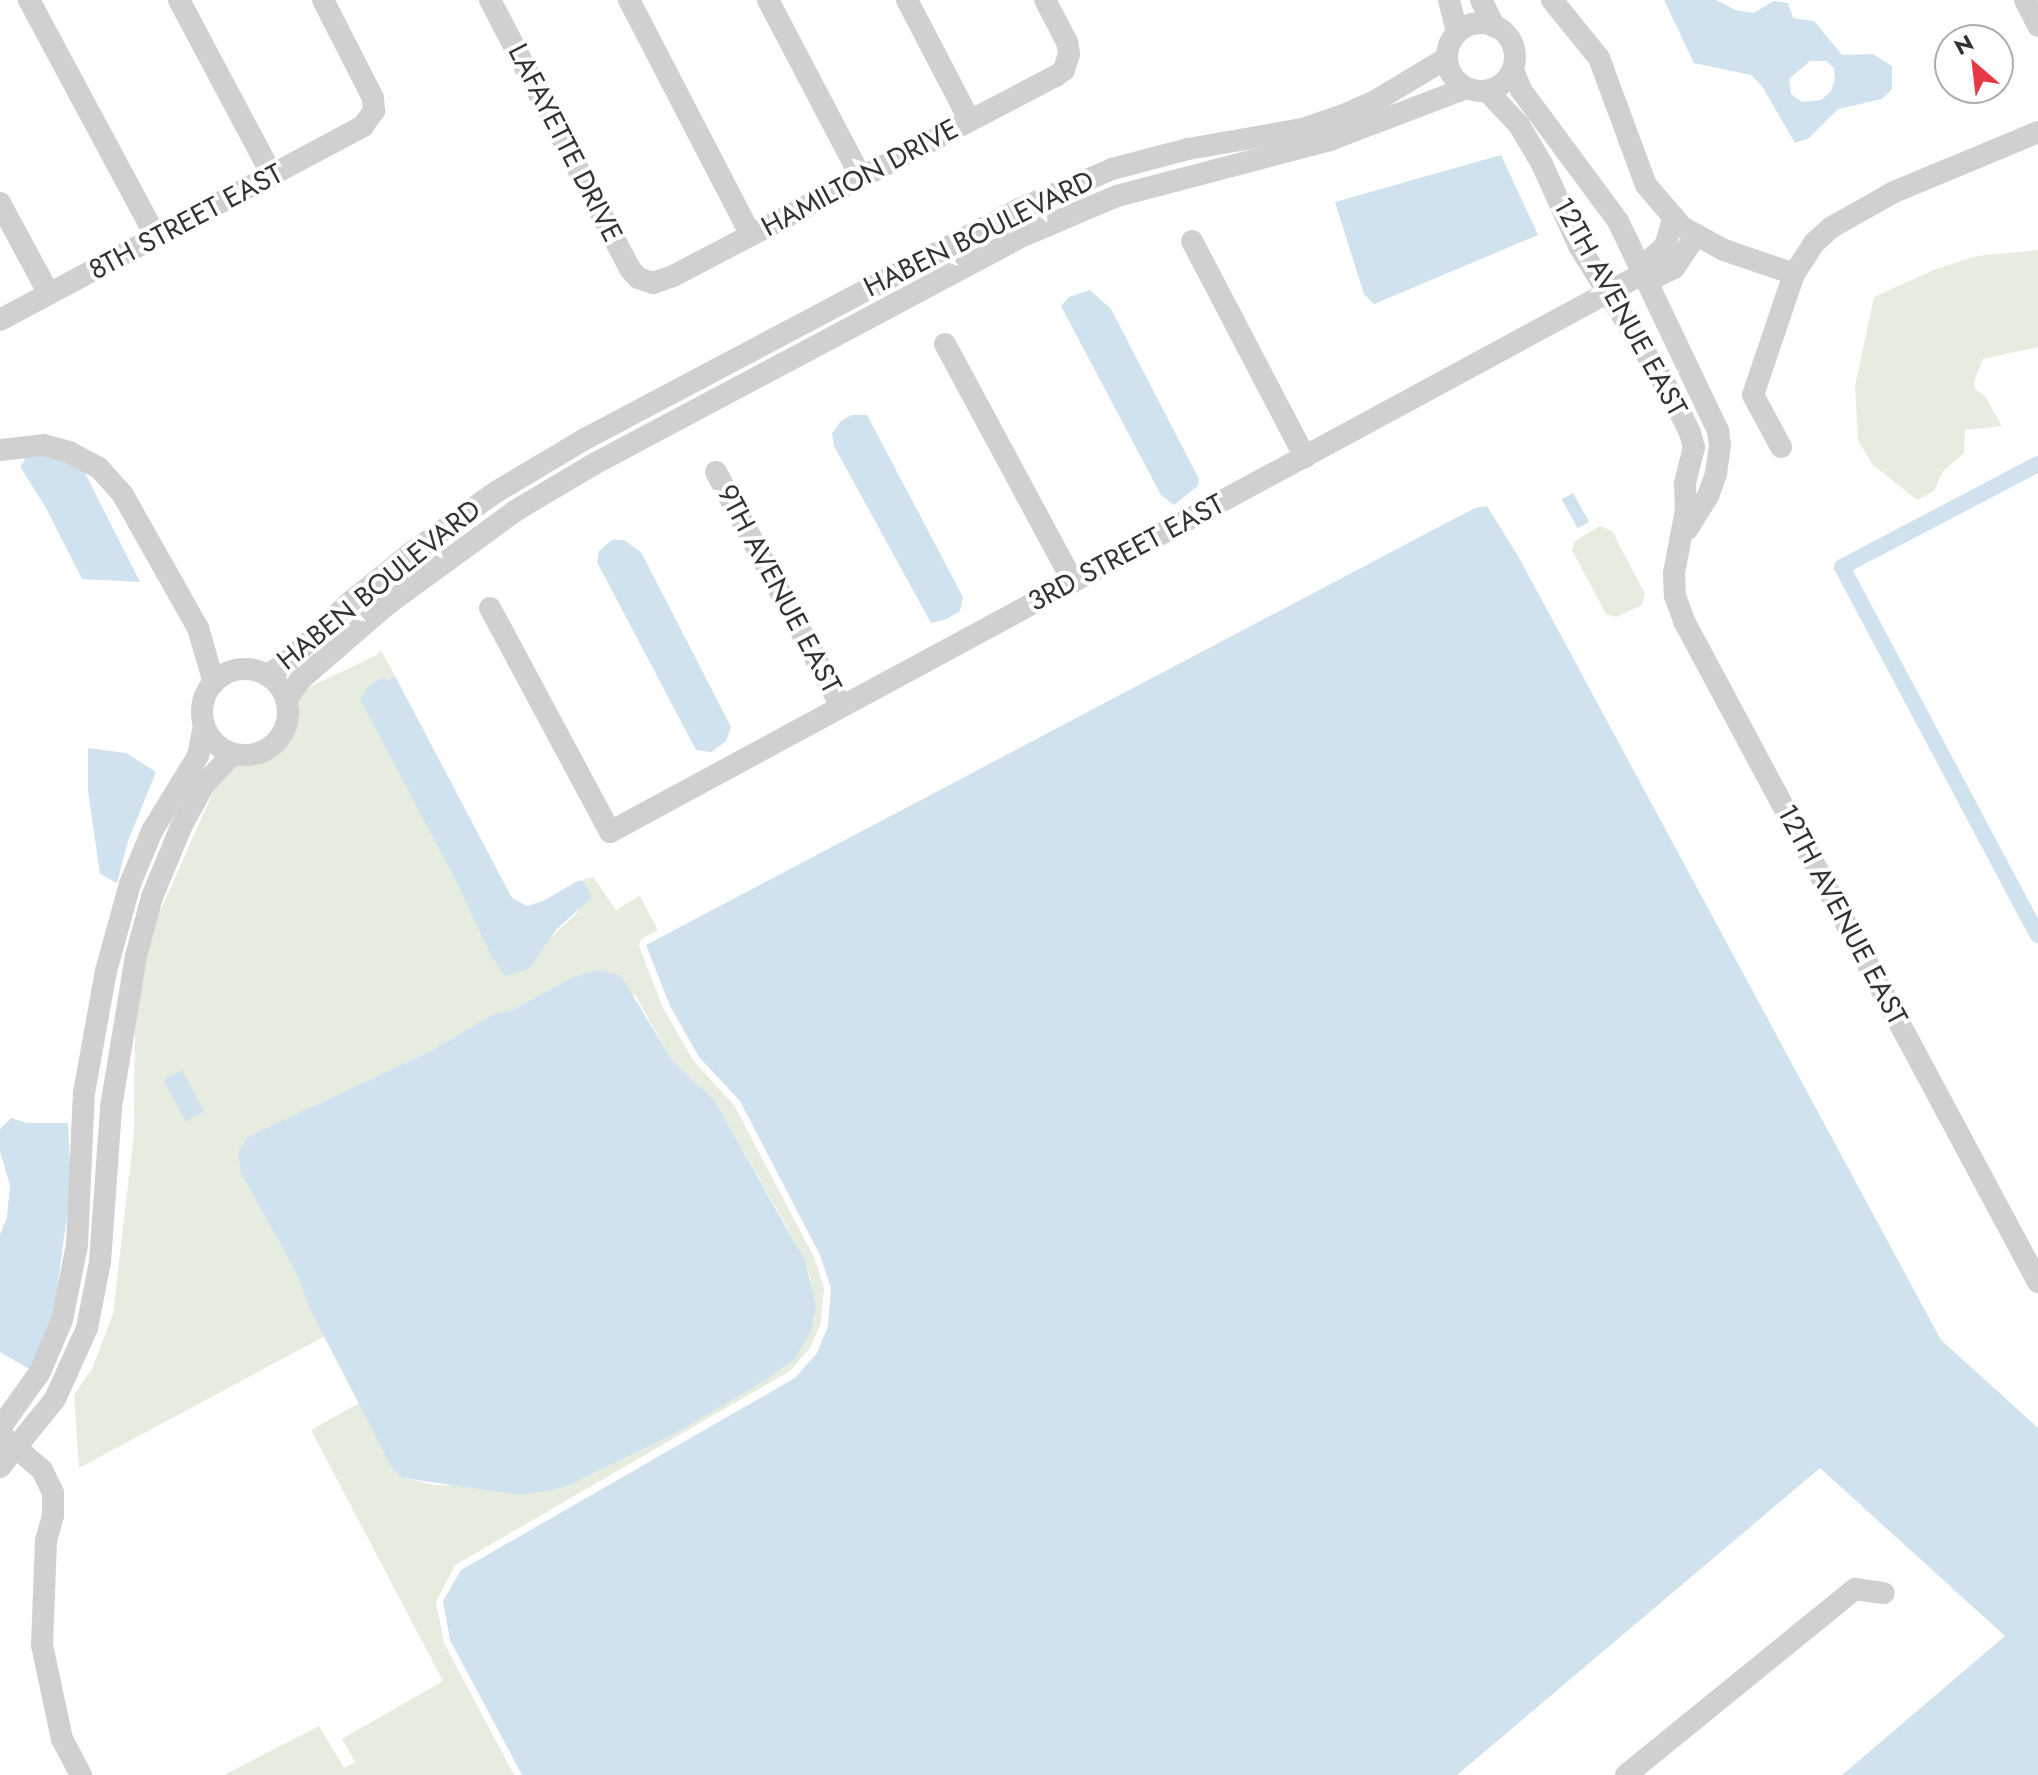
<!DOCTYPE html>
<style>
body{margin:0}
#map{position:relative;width:2038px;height:1775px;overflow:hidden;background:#fff;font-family:Jost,sans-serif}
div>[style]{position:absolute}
.green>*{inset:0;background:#e6ecdf}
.water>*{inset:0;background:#cfe2ee;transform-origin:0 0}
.canal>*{height:16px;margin:-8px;padding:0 8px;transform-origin:8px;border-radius:8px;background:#cfe2ee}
.minor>*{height:22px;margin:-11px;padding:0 11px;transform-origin:11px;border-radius:11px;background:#d0d0d0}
.minor>.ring{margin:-11px;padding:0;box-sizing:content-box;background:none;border:22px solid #d0d0d0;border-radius:50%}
span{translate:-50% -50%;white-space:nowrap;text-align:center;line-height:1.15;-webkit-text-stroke:8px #fff;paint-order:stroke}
.street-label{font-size:28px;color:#333}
.north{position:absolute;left:1934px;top:24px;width:80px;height:80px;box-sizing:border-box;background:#fff;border:2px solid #adadad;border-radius:50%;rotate:332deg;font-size:22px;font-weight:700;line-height:32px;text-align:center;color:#333}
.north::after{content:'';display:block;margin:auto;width:28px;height:36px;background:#e63946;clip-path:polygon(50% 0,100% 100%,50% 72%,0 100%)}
</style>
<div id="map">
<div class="green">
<i style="clip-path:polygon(2038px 250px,2038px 347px,1983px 359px,1974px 381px,1975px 389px,1985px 396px,2002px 426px,1965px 430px,1964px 453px,1943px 471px,1934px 491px,1917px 500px,1872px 464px,1858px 440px,1855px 386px,1874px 297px,1936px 269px,1977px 256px)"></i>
<i style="clip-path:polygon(1600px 526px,1612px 531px,1645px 594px,1642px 605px,1616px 617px,1606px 614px,1572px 550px,1575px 541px)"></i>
<i style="clip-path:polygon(381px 650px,395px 676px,388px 680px,453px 875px,504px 976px,529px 969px,544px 944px,577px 913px,587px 887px,582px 880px,593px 877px,616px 910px,640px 896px,658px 930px,641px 939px,639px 946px,663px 1008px,693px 1060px,734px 1105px,814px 1257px,824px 1288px,821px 1323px,810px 1348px,790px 1371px,455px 1565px,436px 1602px,444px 1643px,514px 1775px,224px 1775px,319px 1726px,344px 1768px,355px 1762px,342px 1739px,443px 1681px,311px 1430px,361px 1402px,393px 1470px,403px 1478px,434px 1485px,565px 1487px,678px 1432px,794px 1360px,811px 1278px,787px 1227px,715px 1101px,672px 1060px,635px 995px,571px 978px,513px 1010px,494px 1014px,431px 1051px,249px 1136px,241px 1173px,297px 1275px,325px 1336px,79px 1468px,74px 1395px,92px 1369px,113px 1314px,134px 1133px,135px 1010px,155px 923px,217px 783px,236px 763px,263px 761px,286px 744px,294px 728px,295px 702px,305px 689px,375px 656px)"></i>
</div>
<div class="water">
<i style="clip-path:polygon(evenodd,1664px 0,1716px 0,1735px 10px,1753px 13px,1774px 1px,1788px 3px,1793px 18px,1814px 21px,1842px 55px,1873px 54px,1892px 66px,1892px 89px,1882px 99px,1838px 109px,1809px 138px,1795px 143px,1762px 86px,1751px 75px,1694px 63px,1664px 0,1810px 61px,1826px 61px,1834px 68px,1835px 79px,1831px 91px,1821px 100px,1802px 102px,1791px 94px,1789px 79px,1810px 61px)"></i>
<i style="clip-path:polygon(1501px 155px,1538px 235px,1374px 304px,1364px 294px,1335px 202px)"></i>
<i style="clip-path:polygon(1090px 290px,1111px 309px,1199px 479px,1198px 486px,1174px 505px,1161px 495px,1061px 306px,1069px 297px)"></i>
<i style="clip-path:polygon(852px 415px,867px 415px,963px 597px,960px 611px,947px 619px,931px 623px,834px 446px,832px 433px,841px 421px)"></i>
<i style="clip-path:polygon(43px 454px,83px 469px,140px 582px,82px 579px,45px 506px,20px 467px,27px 456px)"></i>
<i style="left:1573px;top:493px;width:33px;height:13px;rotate:61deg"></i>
<i style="clip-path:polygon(1487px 506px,1518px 556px,1941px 1340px,2038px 1428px,2038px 1775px,1842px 1775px,2005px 1636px,1820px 1468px,1457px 1775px,522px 1775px,450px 1640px,443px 1601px,461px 1570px,795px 1378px,817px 1353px,828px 1326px,831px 1288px,820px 1255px,740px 1101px,699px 1057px,670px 1006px,646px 945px,1412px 541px,1475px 508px)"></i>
<i style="clip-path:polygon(612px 540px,624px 540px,641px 552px,731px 727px,726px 741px,711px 752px,696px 750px,597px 562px,599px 551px)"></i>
<i style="clip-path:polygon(395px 676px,512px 898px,527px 906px,543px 901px,576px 882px,582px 880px,587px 887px,591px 898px,556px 930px,529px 969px,504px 976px,491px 955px,453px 875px,360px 699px,370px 685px,383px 677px,388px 680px)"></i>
<i style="clip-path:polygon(88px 748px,126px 753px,156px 772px,128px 841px,117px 883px,100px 874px,88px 791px)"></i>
<i style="clip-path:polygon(598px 970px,621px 976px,672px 1060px,715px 1101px,805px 1261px,816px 1305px,811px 1331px,794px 1360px,765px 1380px,678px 1432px,565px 1487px,522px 1495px,403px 1478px,393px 1470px,309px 1307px,297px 1275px,241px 1173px,238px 1152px,249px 1136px,431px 1051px,494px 1014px,513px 1010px,571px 978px)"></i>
<i style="left:182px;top:1070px;width:47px;height:21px;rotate:62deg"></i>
<i style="clip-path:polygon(11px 1118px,27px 1123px,68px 1123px,71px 1187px,53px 1318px,31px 1370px,0 1352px,0 1235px,7px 1217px,10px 1185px,0 1151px,0 1129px)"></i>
</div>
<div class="canal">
<i style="left:2038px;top:464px;width:221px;rotate:152.3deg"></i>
<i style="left:1842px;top:567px;width:417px;rotate:62deg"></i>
</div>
<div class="minor">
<i style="left:29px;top:0;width:269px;rotate:61.8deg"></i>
<i style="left:179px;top:0;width:200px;rotate:62deg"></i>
<i style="left:490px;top:0;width:303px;rotate:62.5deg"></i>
<i style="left:630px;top:269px;width:12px;rotate:48deg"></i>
<i style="left:638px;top:278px;width:16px;rotate:18deg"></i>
<i style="left:653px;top:283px;width:21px;rotate:-19deg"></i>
<i style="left:673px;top:276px;width:432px;rotate:-27.6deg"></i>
<i style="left:1056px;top:76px;width:10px;rotate:-37deg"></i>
<i style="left:1064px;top:70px;width:17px;rotate:-73deg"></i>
<i style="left:1069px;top:54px;width:12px;rotate:-99deg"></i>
<i style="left:1067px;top:42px;width:47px;rotate:-117.6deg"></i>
<i style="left:629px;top:0;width:265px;rotate:62.6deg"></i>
<i style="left:768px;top:0;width:200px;rotate:62.3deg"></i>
<i style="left:907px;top:0;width:136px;rotate:62.5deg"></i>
<i style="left:1449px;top:0;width:34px;rotate:76deg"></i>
<i style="left:1481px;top:0;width:30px;rotate:63deg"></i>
<i style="left:1552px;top:0;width:75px;rotate:51deg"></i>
<i style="left:1599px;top:58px;width:135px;rotate:69.7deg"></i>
<i style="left:1646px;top:185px;width:55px;rotate:49.4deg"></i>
<i style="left:1682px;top:227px;width:48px;rotate:28.7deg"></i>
<i style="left:1724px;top:250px;width:74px;rotate:18.9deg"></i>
<i style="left:2025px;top:0;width:29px;rotate:63deg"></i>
<i class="ring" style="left:1447px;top:23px;width:46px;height:46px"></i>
<i style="left:1513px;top:70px;width:22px;rotate:68deg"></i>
<i style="left:1521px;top:90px;width:163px;rotate:53.5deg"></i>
<i style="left:1618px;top:221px;width:233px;rotate:64.5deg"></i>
<i style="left:1718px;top:431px;width:14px;rotate:82deg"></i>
<i style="left:1720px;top:445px;width:29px;rotate:98deg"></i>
<i style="left:1716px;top:474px;width:23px;rotate:110deg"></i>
<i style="left:1708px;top:496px;width:39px;rotate:122deg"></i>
<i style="left:1487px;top:91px;width:47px;rotate:46.7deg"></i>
<i style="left:1519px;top:125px;width:45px;rotate:59.5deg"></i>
<i style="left:1542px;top:164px;width:90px;rotate:65.7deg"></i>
<i style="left:1579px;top:246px;width:174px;rotate:58.1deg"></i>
<i style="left:1671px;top:394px;width:43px;rotate:64deg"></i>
<i style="left:1690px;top:433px;width:15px;rotate:74deg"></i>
<i style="left:1694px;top:447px;width:38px;rotate:104deg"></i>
<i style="left:1685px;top:484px;width:26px;rotate:88deg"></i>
<i style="left:1686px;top:510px;width:64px;rotate:100.8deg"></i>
<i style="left:1674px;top:573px;width:23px;rotate:88deg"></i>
<i style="left:1675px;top:596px;width:27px;rotate:70deg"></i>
<i style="left:1684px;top:621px;width:750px;rotate:61.83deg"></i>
<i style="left:0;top:203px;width:103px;rotate:61.7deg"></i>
<i style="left:1192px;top:241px;width:244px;rotate:62.4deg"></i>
<i style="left:1642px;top:274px;width:14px;rotate:12deg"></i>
<i style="left:1656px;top:277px;width:20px;rotate:-27deg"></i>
<i style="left:1674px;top:268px;width:40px;rotate:-56deg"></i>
<i style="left:1642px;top:274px;width:8px;rotate:-83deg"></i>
<i style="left:1643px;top:266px;width:30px;rotate:-42deg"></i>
<i style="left:1665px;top:246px;width:30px;rotate:-73deg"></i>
<i style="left:0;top:320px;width:412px;rotate:-28.1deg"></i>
<i style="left:363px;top:126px;width:19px;rotate:-54deg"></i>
<i style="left:374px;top:111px;width:13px;rotate:-94deg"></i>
<i style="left:373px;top:98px;width:110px;rotate:-117deg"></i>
<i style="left:945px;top:344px;width:270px;rotate:61.7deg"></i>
<i style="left:1781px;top:447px;width:59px;rotate:-118.3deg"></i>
<i style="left:1753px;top:395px;width:128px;rotate:-71.3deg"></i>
<i style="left:1794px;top:274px;width:37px;rotate:-57deg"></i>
<i style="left:1814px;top:243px;width:24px;rotate:-42deg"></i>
<i style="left:1832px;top:227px;width:71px;rotate:-29.4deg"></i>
<i style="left:1894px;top:192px;width:156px;rotate:-22.6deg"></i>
<i style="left:0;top:450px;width:43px;rotate:-6.6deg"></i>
<i style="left:43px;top:445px;width:27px;rotate:15deg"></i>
<i style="left:69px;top:452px;width:34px;rotate:28deg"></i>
<i style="left:99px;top:468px;width:36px;rotate:48deg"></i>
<i style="left:123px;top:495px;width:153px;rotate:60.6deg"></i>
<i style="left:198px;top:628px;width:57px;rotate:73.8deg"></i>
<i style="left:716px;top:472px;width:265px;rotate:61.9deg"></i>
<i style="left:490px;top:608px;width:254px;rotate:61.8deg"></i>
<i style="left:610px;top:832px;width:1173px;rotate:-28.4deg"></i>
<i class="ring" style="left:202px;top:669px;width:64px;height:64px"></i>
<i style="left:267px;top:675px;width:22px;rotate:-32deg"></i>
<i style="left:286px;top:663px;width:87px;rotate:-43.6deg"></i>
<i style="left:349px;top:603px;width:80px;rotate:-38.9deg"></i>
<i style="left:411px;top:553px;width:105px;rotate:-35.7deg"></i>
<i style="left:496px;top:492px;width:104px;rotate:-30.8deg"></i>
<i style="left:585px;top:439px;width:489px;rotate:-27.9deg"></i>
<i style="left:1017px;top:210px;width:103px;rotate:-23.3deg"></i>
<i style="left:1112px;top:169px;width:79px;rotate:-14.7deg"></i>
<i style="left:1188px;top:149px;width:117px;rotate:-9.9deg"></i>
<i style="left:1303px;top:129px;width:46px;rotate:-19.2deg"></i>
<i style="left:1346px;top:114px;width:34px;rotate:-24deg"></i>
<i style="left:1377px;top:100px;width:82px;rotate:-31deg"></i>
<i style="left:286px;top:700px;width:24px;rotate:-55deg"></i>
<i style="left:300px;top:680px;width:118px;rotate:-40.9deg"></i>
<i style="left:389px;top:603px;width:156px;rotate:-36.1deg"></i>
<i style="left:515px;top:511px;width:92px;rotate:-30.7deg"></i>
<i style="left:594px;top:464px;width:488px;rotate:-28deg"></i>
<i style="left:1025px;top:235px;width:100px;rotate:-23deg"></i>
<i style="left:1117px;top:196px;width:220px;rotate:-14.7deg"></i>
<i style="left:1330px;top:140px;width:146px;rotate:-20.9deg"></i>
<i style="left:0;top:1428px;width:69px;rotate:-54.5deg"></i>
<i style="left:40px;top:1372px;width:56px;rotate:-67.1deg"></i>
<i style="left:62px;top:1320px;width:76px;rotate:-78.7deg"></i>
<i style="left:77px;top:1245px;width:152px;rotate:-87.4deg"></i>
<i style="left:84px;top:1093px;width:124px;rotate:-79.8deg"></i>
<i style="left:106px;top:971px;width:90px;rotate:-74.6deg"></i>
<i style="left:130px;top:884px;width:57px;rotate:-67.5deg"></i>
<i style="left:152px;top:831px;width:88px;rotate:-58.5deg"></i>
<i style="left:198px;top:756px;width:31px;rotate:-79deg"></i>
<i style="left:6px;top:1439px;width:48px;rotate:40.7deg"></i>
<i style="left:42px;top:1470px;width:25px;rotate:64deg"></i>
<i style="left:53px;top:1493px;width:23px;rotate:90deg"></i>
<i style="left:53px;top:1516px;width:26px;rotate:106deg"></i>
<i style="left:46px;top:1541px;width:104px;rotate:92.2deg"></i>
<i style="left:42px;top:1645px;width:96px;rotate:78deg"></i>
<i style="left:62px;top:1739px;width:41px;rotate:62.2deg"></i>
<i style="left:0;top:1467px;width:87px;rotate:-51deg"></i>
<i style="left:55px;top:1399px;width:78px;rotate:-65.7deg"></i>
<i style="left:87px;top:1328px;width:67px;rotate:-78.9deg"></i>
<i style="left:100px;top:1262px;width:155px;rotate:-85.9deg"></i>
<i style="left:111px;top:1107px;width:153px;rotate:-80.6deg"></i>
<i style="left:136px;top:956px;width:61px;rotate:-74.8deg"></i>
<i style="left:152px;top:897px;width:76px;rotate:-67.5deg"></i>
<i style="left:181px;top:827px;width:50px;rotate:-61.4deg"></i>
<i style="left:205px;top:783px;width:40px;rotate:-46deg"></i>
<i style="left:1626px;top:1775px;width:295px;rotate:-39.1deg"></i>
<i style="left:1855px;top:1589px;width:29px;rotate:8deg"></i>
</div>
<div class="street-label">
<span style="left:565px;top:143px;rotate:63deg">LAFAYETTE DRIVE</span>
<span style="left:860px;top:178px;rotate:-28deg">HAMILTON DRIVE</span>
<span style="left:186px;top:222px;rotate:-28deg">8TH STREET EAST</span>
<span style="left:979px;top:234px;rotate:-26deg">HABEN BOULEVARD</span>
<span style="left:1620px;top:307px;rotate:61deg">12TH AVENUE EAST</span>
<span style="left:1126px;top:553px;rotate:-28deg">3RD STREET EAST</span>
<span style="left:379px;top:585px;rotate:-39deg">HABEN BOULEVARD</span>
<span style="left:779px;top:589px;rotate:62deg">9TH AVENUE EAST</span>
<span style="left:1842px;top:915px;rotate:62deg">12TH AVENUE EAST</span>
</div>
<div class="north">N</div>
</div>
